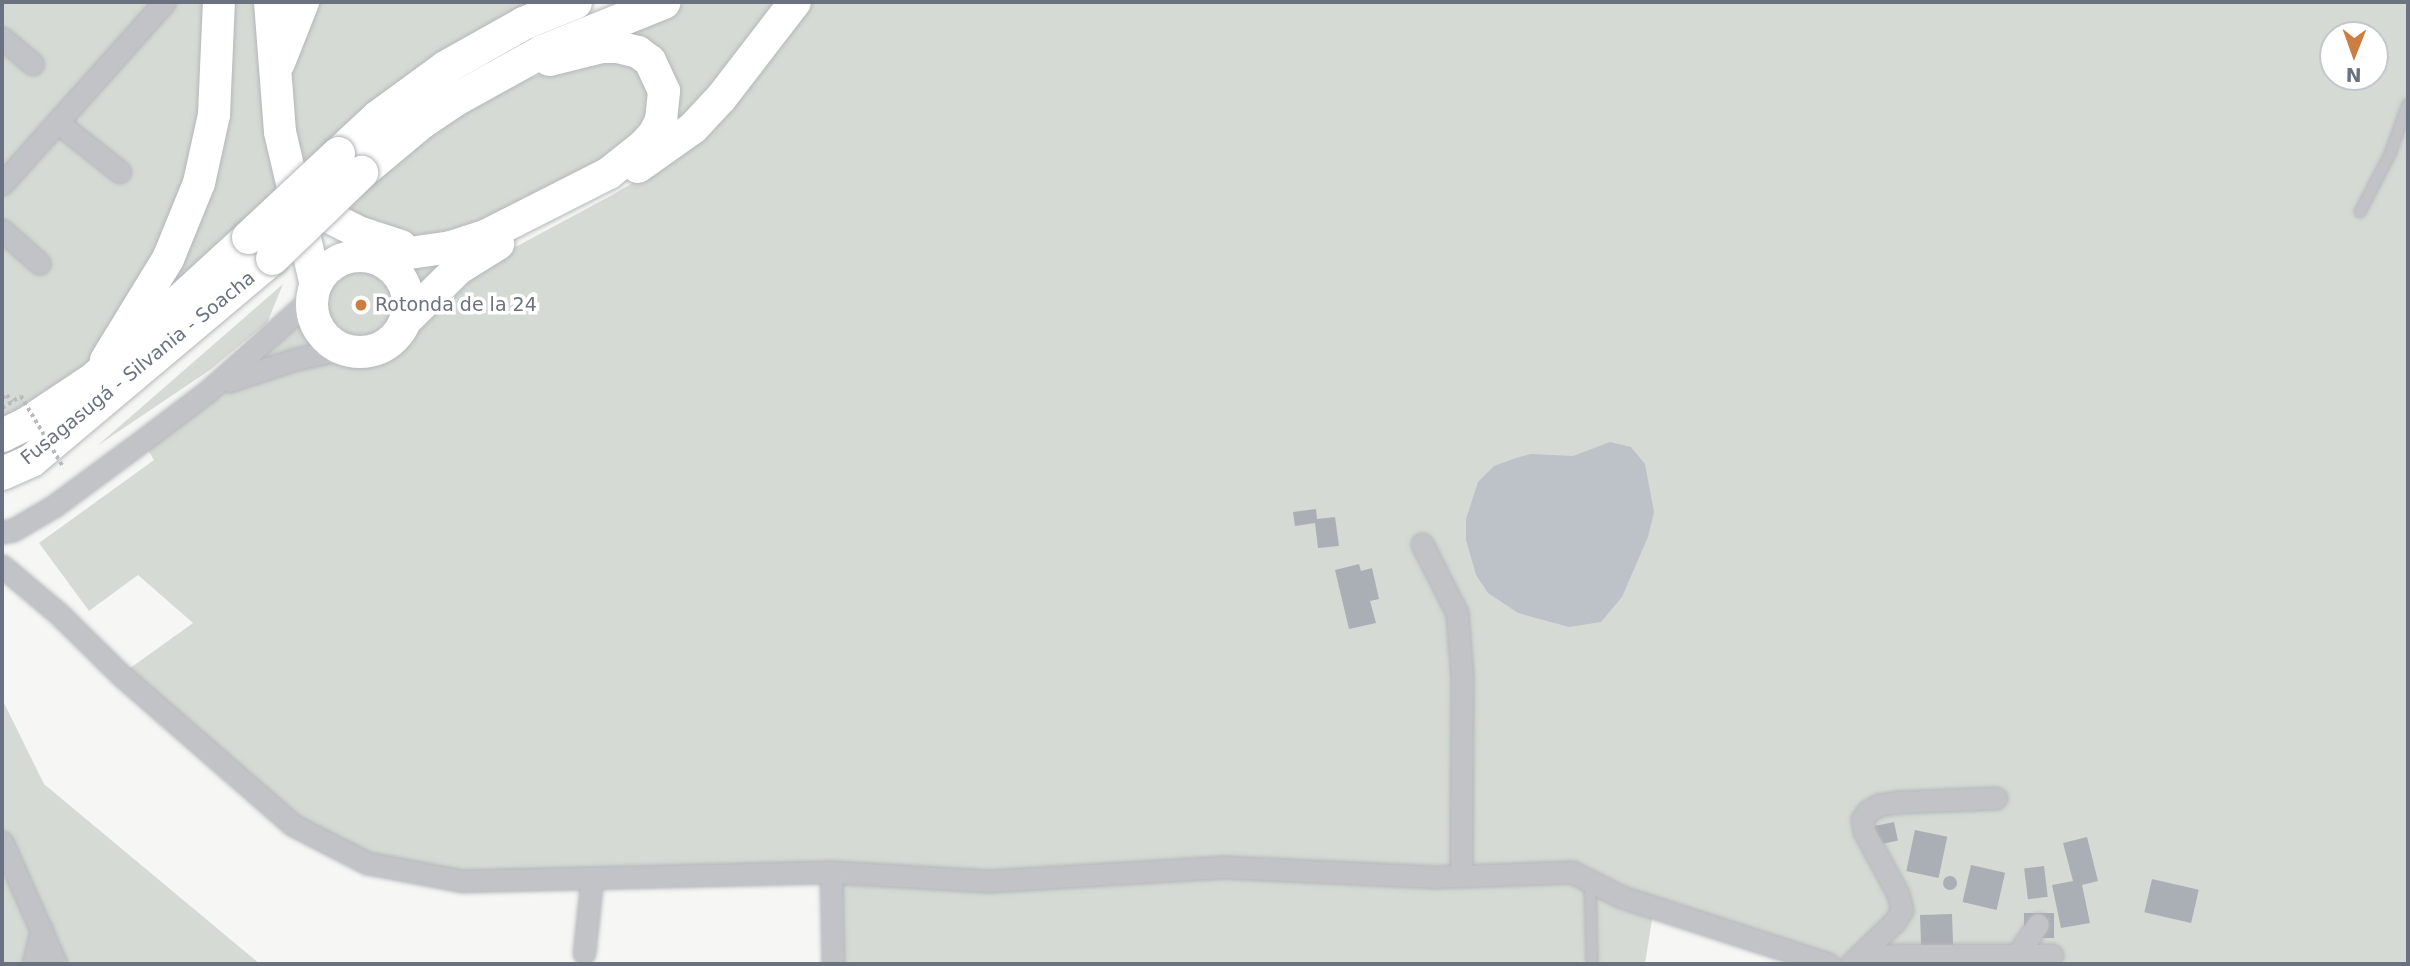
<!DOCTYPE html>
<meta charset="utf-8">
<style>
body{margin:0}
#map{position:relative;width:2410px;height:966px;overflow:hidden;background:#f6f7f4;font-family:"DejaVu Sans",sans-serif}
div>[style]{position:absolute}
.green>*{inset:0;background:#d5dbd4}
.round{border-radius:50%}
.water>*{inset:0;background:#bcc2c8}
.building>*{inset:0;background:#aaaeb5;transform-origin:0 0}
.path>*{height:3.5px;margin-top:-1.75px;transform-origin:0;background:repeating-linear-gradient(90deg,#b8babd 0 3.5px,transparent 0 7px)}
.roads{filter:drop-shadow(0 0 2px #b4b6bb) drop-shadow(0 0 2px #b4b6bb)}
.service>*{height:10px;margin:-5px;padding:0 5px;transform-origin:5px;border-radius:5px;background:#c1c3c7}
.minor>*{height:21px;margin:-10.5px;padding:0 10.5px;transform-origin:10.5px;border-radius:10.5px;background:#c1c3c7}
.primary>*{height:32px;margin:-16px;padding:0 16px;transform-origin:16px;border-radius:16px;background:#fff}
.primary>.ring{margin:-16px;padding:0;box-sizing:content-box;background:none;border:32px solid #fff;border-radius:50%}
.trunk>*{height:33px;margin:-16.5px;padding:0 16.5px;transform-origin:16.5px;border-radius:16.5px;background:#fff}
.path-bridge>*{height:3.5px;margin-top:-1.75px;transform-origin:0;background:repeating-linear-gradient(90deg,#b8babd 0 3.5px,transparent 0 7px)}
.bridges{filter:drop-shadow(0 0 2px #b2b4b8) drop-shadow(0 0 2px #b2b4b8)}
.trunk-bridge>*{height:33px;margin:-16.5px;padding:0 16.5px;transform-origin:16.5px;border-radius:16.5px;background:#fff}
.dots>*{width:19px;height:19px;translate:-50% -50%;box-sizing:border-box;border:4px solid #fff;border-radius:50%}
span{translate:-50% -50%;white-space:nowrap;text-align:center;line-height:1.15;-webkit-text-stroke:7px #fff;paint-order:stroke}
.poi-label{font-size:19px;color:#6a7281}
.left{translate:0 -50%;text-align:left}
.street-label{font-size:19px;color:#6a7281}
.frame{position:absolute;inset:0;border:4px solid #6a7281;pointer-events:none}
.north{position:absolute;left:2319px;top:21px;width:70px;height:70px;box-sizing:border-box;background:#fff;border:2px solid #c3c7cd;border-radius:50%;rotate:181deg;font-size:19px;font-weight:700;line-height:28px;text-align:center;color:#6a7281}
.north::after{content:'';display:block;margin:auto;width:24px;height:32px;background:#cc7d3f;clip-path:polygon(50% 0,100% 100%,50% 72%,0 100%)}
</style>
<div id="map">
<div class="green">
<i style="clip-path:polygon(2px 2px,208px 2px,202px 120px,172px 223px,86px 371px,2px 422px)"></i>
<i style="clip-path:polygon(229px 2px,259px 2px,284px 189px,140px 322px,162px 289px)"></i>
<i style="clip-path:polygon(315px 2px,547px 2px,301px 166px,285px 75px)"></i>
<i style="clip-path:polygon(688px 2px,781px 2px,712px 91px,686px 121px,659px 144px,629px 167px,611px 178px,511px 231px,460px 255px,417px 293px,404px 265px,456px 256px,511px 230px,609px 179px,659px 144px,671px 123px,674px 108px,673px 86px,668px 70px,655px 52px,640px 42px,619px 36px,601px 37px)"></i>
<i style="clip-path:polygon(evenodd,809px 2px,2408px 2px,2408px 964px,1842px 964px,1842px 961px,1656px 900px,1575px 866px,1003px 873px,462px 874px,370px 857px,296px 819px,126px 671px,193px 623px,138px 575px,89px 611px,39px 543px,154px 460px,146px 447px,211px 397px,255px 378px,339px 360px,374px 361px,392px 353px,406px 341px,414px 328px,480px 266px,614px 194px,669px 161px,809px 2px,2333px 35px,2375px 35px,2375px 77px,2333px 77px,2333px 35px)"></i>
<i style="clip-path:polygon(590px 60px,634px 62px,654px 106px,627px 147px,534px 200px,436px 238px,405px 236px,337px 210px,368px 180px,499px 87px)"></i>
<i class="round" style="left:323px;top:267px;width:74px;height:74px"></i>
<i style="clip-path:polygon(283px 284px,267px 323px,210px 370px,97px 446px)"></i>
<i style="clip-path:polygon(303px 316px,306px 329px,320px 346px,244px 368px)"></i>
<i style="clip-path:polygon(2px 699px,44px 784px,260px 964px,2px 964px)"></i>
<i style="clip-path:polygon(1222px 874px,1570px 879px,1653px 913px,1645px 964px,839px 964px,837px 879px)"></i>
</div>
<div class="water">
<i style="clip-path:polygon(1610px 442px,1631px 447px,1645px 464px,1654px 512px,1648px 537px,1622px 597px,1601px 622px,1569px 627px,1518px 613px,1488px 593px,1476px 575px,1466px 540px,1466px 519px,1478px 482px,1494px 466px,1516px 458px,1531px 454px,1573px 456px)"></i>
</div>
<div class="building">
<i style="clip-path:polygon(1316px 509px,1317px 519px,1335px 517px,1339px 546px,1318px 548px,1315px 523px,1295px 526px,1293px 512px)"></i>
<i style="clip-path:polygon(1359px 564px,1361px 571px,1372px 568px,1379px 599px,1370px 601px,1376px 623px,1349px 629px,1335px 570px)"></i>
<i style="left:1894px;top:822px;width:19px;height:21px;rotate:78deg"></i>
<i style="left:1915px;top:830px;width:33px;height:42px;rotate:12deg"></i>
<i style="clip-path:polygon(2087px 837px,2098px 881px,2082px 885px,2090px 923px,2061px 928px,2052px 885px,2073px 881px,2063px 843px)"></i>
<i style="left:1971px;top:865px;width:35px;height:38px;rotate:13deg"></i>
<i style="left:2044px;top:866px;width:31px;height:20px;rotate:83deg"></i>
<i class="round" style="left:1943px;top:876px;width:14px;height:14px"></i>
<i style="left:2152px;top:879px;width:48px;height:34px;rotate:13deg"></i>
<i style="left:2024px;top:913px;width:30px;height:25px"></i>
<i style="left:1952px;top:914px;width:31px;height:32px;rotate:88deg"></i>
</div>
<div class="path">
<i style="left:2px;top:398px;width:6px;rotate:-31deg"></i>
<i style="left:7px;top:395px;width:9px;rotate:54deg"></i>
</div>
<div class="roads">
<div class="service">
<i style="left:2360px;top:212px;width:65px;rotate:-62.7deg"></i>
<i style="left:2390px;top:154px;width:53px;rotate:-70.2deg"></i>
<i style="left:1590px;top:881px;width:83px;rotate:88.6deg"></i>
</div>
<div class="minor">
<i style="left:2px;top:38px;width:40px;rotate:40deg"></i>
<i style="left:57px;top:122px;width:80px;rotate:38.4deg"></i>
<i style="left:2px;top:184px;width:244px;rotate:-48.2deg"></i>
<i style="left:2px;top:230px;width:50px;rotate:41.7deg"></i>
<i style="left:229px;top:381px;width:71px;rotate:-18.2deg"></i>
<i style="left:296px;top:359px;width:47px;rotate:-12.3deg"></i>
<i style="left:2px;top:532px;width:11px;rotate:-10deg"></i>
<i style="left:13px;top:530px;width:48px;rotate:-30.3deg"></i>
<i style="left:54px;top:506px;width:99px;rotate:-36.4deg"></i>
<i style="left:134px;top:447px;width:93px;rotate:-37.1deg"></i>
<i style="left:208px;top:391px;width:140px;rotate:-41.8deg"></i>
<i style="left:1422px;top:544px;width:77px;rotate:63.1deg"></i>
<i style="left:1457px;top:613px;width:64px;rotate:85.5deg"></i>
<i style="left:1462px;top:677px;width:199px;rotate:90.3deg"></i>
<i style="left:2px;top:566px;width:75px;rotate:40.1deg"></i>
<i style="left:59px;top:614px;width:87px;rotate:44.5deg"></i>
<i style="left:121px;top:675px;width:228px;rotate:41.1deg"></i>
<i style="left:293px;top:825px;width:83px;rotate:27.2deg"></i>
<i style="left:367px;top:863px;width:97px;rotate:10.7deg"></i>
<i style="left:462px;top:881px;width:369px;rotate:-1.4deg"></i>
<i style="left:831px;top:872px;width:158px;rotate:3.3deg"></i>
<i style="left:989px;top:881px;width:234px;rotate:-3.4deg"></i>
<i style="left:1223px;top:867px;width:209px;rotate:2.7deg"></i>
<i style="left:1432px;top:877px;width:140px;rotate:-2deg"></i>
<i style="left:1572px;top:872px;width:56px;rotate:26.6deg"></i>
<i style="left:1622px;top:897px;width:217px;rotate:18deg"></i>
<i style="left:2px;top:842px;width:133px;rotate:66.1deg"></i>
<i style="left:831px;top:872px;width:92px;rotate:88.8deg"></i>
<i style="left:584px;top:953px;width:75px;rotate:-83.9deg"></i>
<i style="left:2017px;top:955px;width:37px;rotate:-56deg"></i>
<i style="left:1854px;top:963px;width:17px;rotate:-24deg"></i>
<i style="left:1870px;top:956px;width:30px;rotate:-2deg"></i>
<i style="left:1900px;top:955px;width:152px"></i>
<i style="left:33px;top:964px;width:36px;rotate:-76deg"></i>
<i style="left:1851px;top:964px;width:62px;rotate:-44.3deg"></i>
<i style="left:1895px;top:921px;width:13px;rotate:-58deg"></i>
<i style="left:1902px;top:910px;width:16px;rotate:-104deg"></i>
<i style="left:1898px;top:894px;width:72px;rotate:-118.4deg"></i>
<i style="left:1864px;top:831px;width:12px;rotate:-99deg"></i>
<i style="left:1862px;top:819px;width:10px;rotate:-53deg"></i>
<i style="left:1868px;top:811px;width:13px;rotate:-29deg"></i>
<i style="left:1879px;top:805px;width:20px;rotate:-9deg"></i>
<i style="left:1899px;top:802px;width:97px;rotate:-2.4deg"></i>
</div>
<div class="primary">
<i style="left:270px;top:2px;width:130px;rotate:85.6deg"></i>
<i style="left:280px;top:132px;width:157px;rotate:76.8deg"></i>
<i style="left:279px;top:63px;width:66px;rotate:-68.5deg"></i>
<i style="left:638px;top:167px;width:67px;rotate:-35.3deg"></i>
<i style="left:693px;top:128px;width:41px;rotate:-47deg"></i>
<i style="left:721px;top:98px;width:121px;rotate:-52.4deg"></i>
<i style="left:329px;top:217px;width:33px;rotate:27deg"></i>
<i style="left:358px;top:232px;width:45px;rotate:18deg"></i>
<i class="ring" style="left:312px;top:256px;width:64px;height:64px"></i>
<i style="left:375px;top:258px;width:77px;rotate:-8.2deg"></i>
<i style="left:451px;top:247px;width:38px;rotate:-18deg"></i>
<i style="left:487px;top:235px;width:137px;rotate:-26.9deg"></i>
<i style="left:609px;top:173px;width:45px;rotate:-38.7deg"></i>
<i style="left:644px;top:145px;width:15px;rotate:-48deg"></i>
<i style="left:654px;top:134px;width:16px;rotate:-63deg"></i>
<i style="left:661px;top:120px;width:29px;rotate:-84deg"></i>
<i style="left:664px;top:91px;width:33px;rotate:-115deg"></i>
<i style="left:650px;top:61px;width:15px;rotate:-143deg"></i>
<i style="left:638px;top:52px;width:21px;rotate:-166deg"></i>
<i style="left:618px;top:47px;width:16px;rotate:180deg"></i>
<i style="left:602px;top:47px;width:54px;rotate:166deg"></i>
<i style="left:405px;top:321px;width:76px;rotate:-44.5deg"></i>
<i style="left:459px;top:268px;width:46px;rotate:-31.6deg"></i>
<i style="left:106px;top:360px;width:119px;rotate:-58.5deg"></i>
<i style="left:168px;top:259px;width:82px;rotate:-67.8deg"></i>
<i style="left:199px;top:183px;width:70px;rotate:-77.6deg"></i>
<i style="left:214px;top:115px;width:113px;rotate:-87.5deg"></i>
</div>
<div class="trunk">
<i style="left:338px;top:153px;width:54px;rotate:-42.8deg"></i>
<i style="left:378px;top:116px;width:83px;rotate:-36.2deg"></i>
<i style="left:445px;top:67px;width:90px;rotate:-29.4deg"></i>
<i style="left:523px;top:23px;width:56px;rotate:-22deg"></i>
<i style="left:361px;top:172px;width:78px;rotate:-39.8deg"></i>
<i style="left:421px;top:122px;width:43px;rotate:-33.7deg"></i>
<i style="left:457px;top:98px;width:97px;rotate:-28.9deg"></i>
<i style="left:542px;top:51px;width:131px;rotate:-22deg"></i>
<i style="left:2px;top:435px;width:25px;rotate:-26deg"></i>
<i style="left:25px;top:424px;width:83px;rotate:-33.7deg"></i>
<i style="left:94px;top:378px;width:209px;rotate:-42.5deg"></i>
<i style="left:2px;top:473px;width:32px;rotate:-24deg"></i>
<i style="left:31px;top:460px;width:314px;rotate:-40deg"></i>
</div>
</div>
<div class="path-bridge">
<i style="left:2px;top:408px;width:22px;rotate:-32deg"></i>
<i style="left:21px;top:396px;width:84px;rotate:59.2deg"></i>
</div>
<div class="bridges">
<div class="trunk-bridge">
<i style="left:248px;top:237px;width:123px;rotate:-43deg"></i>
<i style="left:272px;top:258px;width:124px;rotate:-44deg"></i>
</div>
</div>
<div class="dots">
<i style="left:361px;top:305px;background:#cc7d3f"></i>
</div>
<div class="poi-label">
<span class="left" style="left:375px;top:305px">Rotonda de la 24</span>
</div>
<div class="street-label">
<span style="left:138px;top:368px;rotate:-39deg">Fusagasugá - Silvania - Soacha</span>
</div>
<div class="frame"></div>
<div class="north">N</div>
</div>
